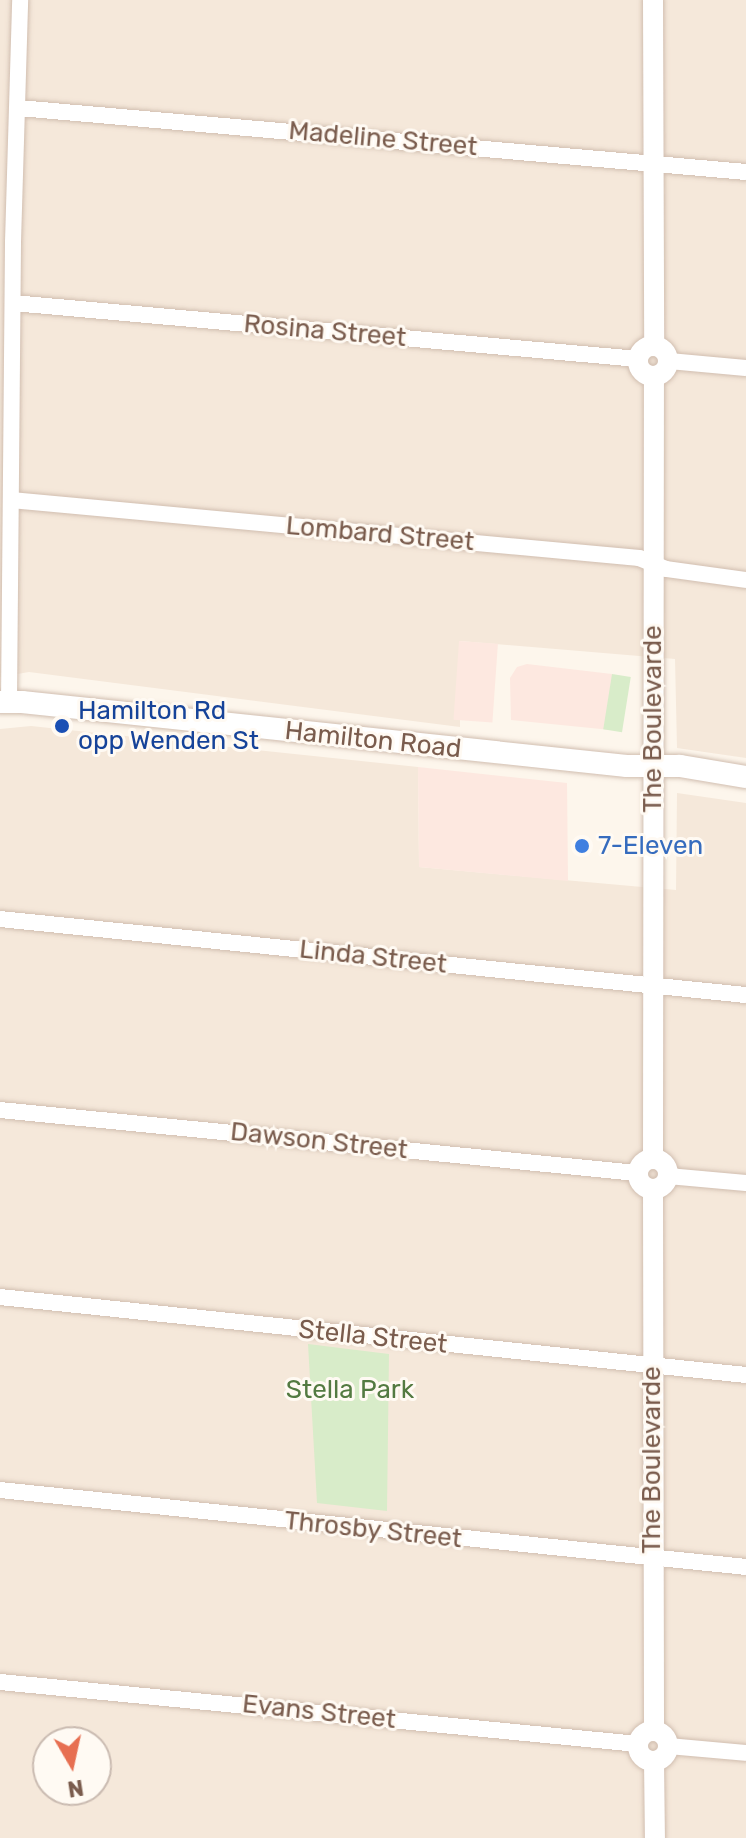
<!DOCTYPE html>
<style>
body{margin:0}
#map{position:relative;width:746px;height:1838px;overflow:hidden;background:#fdf6ec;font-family:Rubik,sans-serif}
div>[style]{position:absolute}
.residential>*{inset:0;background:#f5e8da}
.commercial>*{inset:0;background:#fde8e0;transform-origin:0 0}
.green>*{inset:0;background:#d8ecc9;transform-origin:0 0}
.roads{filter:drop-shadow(0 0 2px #d1beb0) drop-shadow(0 0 2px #d1beb0)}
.minor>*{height:16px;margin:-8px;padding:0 8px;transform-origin:8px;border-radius:8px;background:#fff}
.tertiary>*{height:20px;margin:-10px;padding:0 10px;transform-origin:10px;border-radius:10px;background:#fff}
.tertiary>.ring{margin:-10px;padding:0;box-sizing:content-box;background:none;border:20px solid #fff;border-radius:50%}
.secondary>*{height:22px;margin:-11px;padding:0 11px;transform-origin:11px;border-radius:11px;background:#fff}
.dots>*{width:22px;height:22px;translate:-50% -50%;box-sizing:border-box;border:4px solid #fffaf3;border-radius:50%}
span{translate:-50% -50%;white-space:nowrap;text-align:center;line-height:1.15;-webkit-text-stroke:6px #fffaf3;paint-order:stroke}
.street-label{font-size:26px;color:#7a5c4d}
.transit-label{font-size:26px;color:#164399}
.left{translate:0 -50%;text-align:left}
.shop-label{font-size:26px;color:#366cbe}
.park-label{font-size:26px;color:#537a41}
.north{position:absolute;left:32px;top:1726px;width:80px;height:80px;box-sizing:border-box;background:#fffaf3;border:2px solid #cabbb1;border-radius:50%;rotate:171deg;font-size:22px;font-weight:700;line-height:32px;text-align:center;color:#7a5c4d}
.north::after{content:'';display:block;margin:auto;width:28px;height:36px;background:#e76f51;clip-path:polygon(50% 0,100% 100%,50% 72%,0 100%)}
</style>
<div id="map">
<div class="residential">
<i style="clip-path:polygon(0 0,746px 0,746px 758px,677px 748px,675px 659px,460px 641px,460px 727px,29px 672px,0 677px)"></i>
<i style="clip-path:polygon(evenodd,31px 726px,418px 767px,419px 867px,676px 890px,677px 793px,746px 803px,746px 1838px,0 1838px,0 729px,31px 726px,48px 1742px,96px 1742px,96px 1790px,48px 1790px,48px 1742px)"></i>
</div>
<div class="commercial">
<i style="left:459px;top:641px;width:39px;height:79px;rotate:4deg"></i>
<i style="clip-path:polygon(527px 664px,612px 674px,611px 730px,511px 720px,510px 678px,517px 667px)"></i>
<i style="clip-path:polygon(418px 767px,567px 783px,568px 881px,419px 867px)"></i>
</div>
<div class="green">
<i style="left:612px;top:674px;width:19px;height:56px;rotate:9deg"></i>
<i style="clip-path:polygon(308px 1344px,389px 1354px,387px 1511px,317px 1503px)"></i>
</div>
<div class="roads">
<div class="minor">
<i style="left:19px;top:108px;width:730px;rotate:5.03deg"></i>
<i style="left:13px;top:303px;width:628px;rotate:5.12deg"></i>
<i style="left:669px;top:361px;width:77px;rotate:5.2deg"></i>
<i style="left:11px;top:500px;width:631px;rotate:5.28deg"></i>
<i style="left:639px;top:558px;width:29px;rotate:22deg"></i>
<i style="left:666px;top:569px;width:81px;rotate:7.8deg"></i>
<i style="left:9px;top:702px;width:460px;rotate:-89.5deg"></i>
<i style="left:13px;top:242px;width:242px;rotate:-88.3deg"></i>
<i style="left:0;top:919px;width:750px;rotate:5.82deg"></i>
<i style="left:0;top:1110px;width:640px;rotate:5.65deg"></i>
<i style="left:668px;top:1176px;width:78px;rotate:5.1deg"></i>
<i style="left:0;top:1297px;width:750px;rotate:5.97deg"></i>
<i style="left:0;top:1490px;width:750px;rotate:5.89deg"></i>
<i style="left:0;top:1682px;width:641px;rotate:5.55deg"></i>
<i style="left:668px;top:1746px;width:78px;rotate:5.1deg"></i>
</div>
<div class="tertiary">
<i style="left:653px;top:0;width:346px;rotate:89.8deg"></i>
<i class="ring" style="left:638px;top:346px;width:10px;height:10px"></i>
<i class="ring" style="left:638px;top:1159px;width:10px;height:10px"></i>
<i style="left:653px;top:1159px;width:783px;rotate:-89.93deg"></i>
<i style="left:653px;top:1190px;width:541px;rotate:89.89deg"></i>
<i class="ring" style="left:638px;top:1731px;width:10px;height:10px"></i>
<i style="left:654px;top:1761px;width:77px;rotate:89.3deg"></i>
</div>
<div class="secondary">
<i style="left:0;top:702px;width:22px"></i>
<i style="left:22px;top:702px;width:608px;rotate:6.04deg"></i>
<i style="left:627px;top:766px;width:53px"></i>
<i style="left:680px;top:766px;width:67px;rotate:9.5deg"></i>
</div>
</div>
<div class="dots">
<i style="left:62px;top:726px;background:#1a4fb4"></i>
<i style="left:582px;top:846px;background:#3f7fe0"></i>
</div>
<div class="street-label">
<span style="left:383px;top:139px;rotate:5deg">Madeline Street</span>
<span style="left:325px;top:331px;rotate:5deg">Rosina Street</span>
<span style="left:380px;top:534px;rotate:5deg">Lombard Street</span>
<span style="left:653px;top:719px;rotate:-90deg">The Boulevarde</span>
<span style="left:373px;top:740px;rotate:6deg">Hamilton Road</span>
<span style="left:373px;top:957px;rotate:6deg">Linda Street</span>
<span style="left:319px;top:1141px;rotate:6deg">Dawson Street</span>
<span style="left:373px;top:1337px;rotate:6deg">Stella Street</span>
<span style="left:652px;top:1460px;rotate:-90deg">The Boulevarde</span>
<span style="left:373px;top:1530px;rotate:6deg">Throsby Street</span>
<span style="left:319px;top:1712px;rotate:6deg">Evans Street</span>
</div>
<div class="transit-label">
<span class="left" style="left:78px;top:726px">Hamilton Rd<br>opp Wenden St</span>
</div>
<div class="shop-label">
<span class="left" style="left:598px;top:846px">7-Eleven</span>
</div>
<div class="park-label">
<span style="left:350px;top:1390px">Stella Park</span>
</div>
<div class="north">N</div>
</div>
